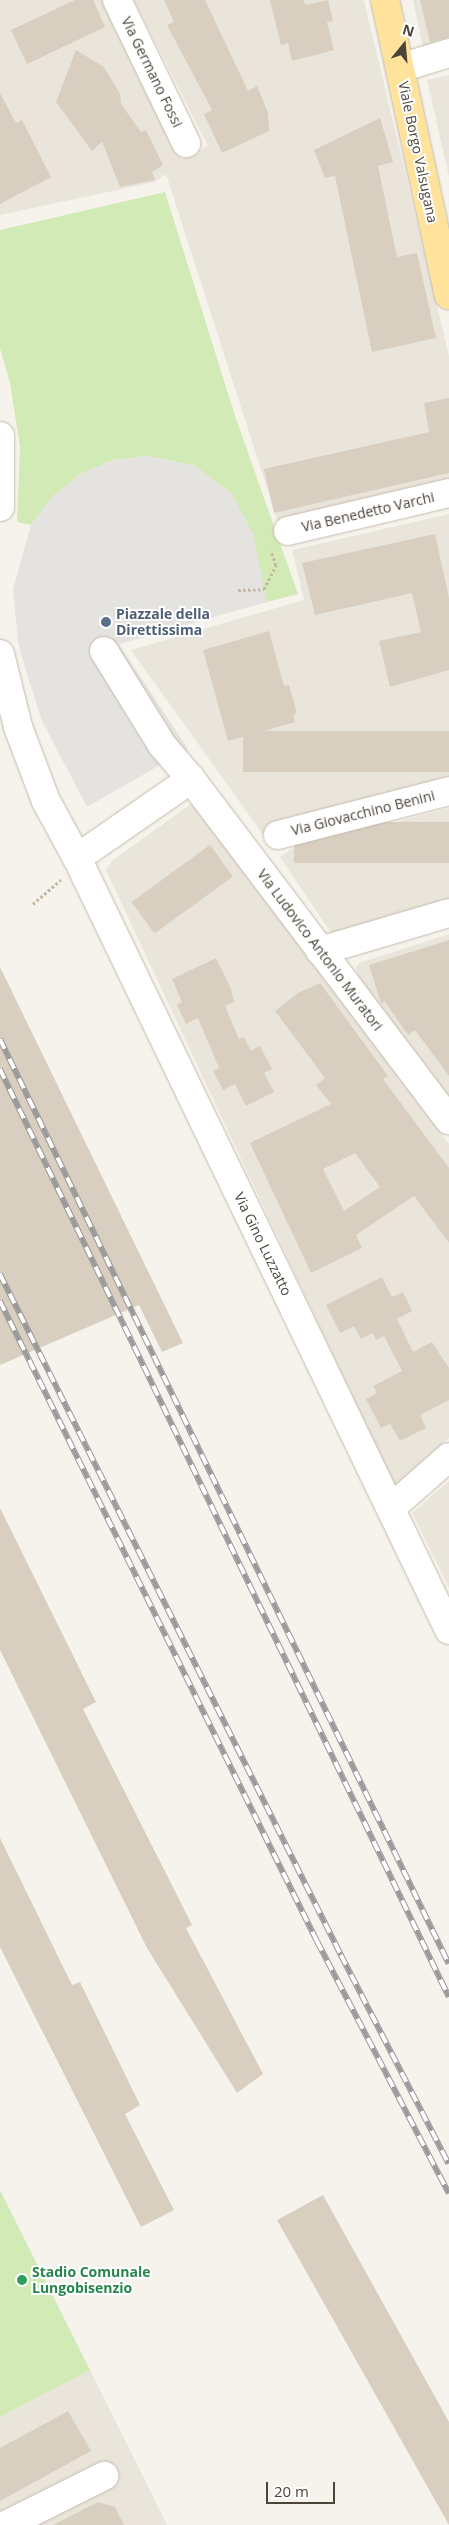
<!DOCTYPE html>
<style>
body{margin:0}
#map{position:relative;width:449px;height:2525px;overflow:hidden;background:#f6f3ec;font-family:"Open Sans",sans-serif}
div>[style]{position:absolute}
.residential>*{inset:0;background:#eae5da}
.green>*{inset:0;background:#d2eab5}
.parking>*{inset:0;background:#e5e3e0}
.building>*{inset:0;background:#d8cfc1;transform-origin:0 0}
.path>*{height:3px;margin-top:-1.5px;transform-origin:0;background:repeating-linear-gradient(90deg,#c4b79f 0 2.5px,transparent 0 5px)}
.roads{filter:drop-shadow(0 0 1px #c2bbae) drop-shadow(0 0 1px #c2bbae)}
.minor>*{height:28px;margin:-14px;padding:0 14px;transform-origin:14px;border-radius:14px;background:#fff}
.major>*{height:28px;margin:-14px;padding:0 14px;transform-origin:14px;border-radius:14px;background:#ffe39c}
.rail>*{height:5.5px;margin-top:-2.75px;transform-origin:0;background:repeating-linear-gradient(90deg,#fff 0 11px,#9a9a9a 0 22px);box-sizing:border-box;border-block:1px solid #9a9a9a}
.dots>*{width:14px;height:14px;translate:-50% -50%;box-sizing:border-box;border:2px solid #fff;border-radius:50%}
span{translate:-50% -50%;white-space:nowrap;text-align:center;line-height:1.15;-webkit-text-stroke:4px #fff;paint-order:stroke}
.street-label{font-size:14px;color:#4b4439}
.service-label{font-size:14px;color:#4e5e75;font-weight:700}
.left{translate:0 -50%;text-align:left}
.leisure-label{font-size:14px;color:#27864d;font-weight:700}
.north{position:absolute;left:379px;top:20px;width:50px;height:50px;-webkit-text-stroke:4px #fff;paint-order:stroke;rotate:17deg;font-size:14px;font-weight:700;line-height:20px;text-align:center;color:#4b4439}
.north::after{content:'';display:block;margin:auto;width:18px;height:22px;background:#4b4439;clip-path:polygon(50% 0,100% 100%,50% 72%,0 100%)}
.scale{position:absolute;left:266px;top:2482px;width:69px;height:22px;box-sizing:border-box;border:2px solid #4b4439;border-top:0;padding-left:6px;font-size:15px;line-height:18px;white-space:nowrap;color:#4b4439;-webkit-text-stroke:4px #fff;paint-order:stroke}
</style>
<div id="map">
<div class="residential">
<i style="clip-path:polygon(0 0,104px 0,182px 160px,208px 146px,134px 0,364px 0,449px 356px,449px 480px,278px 522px,166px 174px,155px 182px,0 215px)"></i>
<i style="clip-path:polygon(413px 0,449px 0,449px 45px,424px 52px)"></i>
<i style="clip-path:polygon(449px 75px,449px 177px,427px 80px)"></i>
<i style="clip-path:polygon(449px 514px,449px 783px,267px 840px,131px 650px,304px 600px,292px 550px)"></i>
<i style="clip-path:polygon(191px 804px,203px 807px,449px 1144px,449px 1438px,395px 1488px,106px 870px,113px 860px)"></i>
<i style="clip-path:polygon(449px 808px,449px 902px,334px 937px,280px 857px,292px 849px)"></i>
<i style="clip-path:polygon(449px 934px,449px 1098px,359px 980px,356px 968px,359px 963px)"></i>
<i style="clip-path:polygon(449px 1481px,449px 1588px,412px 1513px)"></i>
<i style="clip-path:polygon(90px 2370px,167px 2525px,0 2525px,0 2417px)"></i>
</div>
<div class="green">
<i style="clip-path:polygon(165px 192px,235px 416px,298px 594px,267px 602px,232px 494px,195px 466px,149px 456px,113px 460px,79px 475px,51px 498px,31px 525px,17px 522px,20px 447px,10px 383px,0 348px,0 230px)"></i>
<i style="clip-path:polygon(0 2190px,90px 2370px,0 2417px)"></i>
</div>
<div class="parking">
<i style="clip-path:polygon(149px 456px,195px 466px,232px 494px,253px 533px,267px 602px,119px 644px,188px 749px,87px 807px,42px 721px,26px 671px,18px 642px,13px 589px,31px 525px,51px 498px,79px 475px,113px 460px)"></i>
</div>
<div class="building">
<i style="clip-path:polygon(75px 0,93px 0,105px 27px,27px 64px,11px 30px)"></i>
<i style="clip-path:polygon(164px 0,205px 0,248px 91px,257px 86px,268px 113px,269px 131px,222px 153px,204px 114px,212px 110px,167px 25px,174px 22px)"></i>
<i style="clip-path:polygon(270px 0,304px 0,305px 5px,328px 0,333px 21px,327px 22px,334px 50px,292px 61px,288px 43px,281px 45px)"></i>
<i style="clip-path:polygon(420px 0,449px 0,449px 37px,430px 42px)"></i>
<i style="clip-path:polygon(76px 50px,104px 67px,120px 94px,121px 104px,141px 132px,146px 130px,163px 165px,152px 172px,155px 180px,120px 187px,102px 142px,92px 151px,56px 102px)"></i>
<i style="clip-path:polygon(0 93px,16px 123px,22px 120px,51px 177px,0 204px)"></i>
<i style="clip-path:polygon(380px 118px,393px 162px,378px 166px,397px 257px,417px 253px,436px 338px,372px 352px,335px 176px,325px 178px,314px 150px)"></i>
<i style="clip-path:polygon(449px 398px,449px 473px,274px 513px,264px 469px,429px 432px,424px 403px)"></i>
<i style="clip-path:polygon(435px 534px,449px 598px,449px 670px,390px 687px,379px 641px,421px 632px,412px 593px,315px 615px,302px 563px)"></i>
<i style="clip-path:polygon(269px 631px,284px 686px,289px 685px,297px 713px,293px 715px,295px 722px,228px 741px,203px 650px)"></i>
<i style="left:449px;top:731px;width:41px;height:206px;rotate:90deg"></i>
<i style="left:449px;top:822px;width:41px;height:155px;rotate:90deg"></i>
<i style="left:210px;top:845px;width:39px;height:97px;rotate:54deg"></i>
<i style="clip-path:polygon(449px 940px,449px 1076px,415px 1030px,408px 1035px,385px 1002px,381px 1003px,369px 965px)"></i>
<i style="clip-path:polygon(216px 958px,231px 989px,234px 1002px,225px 1006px,239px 1039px,244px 1037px,251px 1051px,260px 1046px,272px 1069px,264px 1073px,274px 1092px,246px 1106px,235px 1084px,223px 1090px,213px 1071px,219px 1068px,198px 1018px,186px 1024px,177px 1005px,182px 1002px,172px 979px)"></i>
<i style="clip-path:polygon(0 967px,183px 1343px,162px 1352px,139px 1305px,0 1365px)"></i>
<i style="clip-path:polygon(evenodd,320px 983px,388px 1076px,383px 1079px,449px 1168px,449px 1243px,414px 1196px,356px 1235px,362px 1248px,311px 1273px,250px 1143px,331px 1104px,316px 1085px,325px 1078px,275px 1011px,298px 993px,320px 983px,355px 1153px,380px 1187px,344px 1211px,323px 1169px,355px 1153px)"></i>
<i style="clip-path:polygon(382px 1277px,392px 1297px,403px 1292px,412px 1311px,397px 1319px,413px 1352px,432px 1342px,449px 1368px,449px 1400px,420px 1415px,426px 1428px,400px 1441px,390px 1424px,381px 1428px,366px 1399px,377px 1393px,373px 1386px,402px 1371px,384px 1336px,376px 1340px,373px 1333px,361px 1339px,354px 1326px,340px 1333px,326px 1305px)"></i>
<i style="clip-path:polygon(0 1508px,96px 1702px,83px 1709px,192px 1925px,186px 1928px,263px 2074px,237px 2093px,147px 1948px,0 1650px)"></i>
<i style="clip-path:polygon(0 1838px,72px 1985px,80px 1982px,140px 2105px,125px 2114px,174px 2210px,141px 2227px,0 1947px)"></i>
<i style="clip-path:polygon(323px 2195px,449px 2422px,449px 2525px,277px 2220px)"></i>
<i style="clip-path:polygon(68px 2411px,91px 2451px,0 2501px,0 2448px)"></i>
<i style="clip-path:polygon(98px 2502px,115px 2507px,124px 2525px,53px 2525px)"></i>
</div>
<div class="path">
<i style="left:238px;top:590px;width:26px;rotate:-2deg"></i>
<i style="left:264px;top:589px;width:27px;rotate:-63deg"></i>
<i style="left:276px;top:565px;width:15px;rotate:-110deg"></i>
<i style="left:33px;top:904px;width:37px;rotate:-41deg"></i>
</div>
<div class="roads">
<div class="minor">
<i style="left:117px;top:0;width:159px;rotate:64.2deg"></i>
<i style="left:400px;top:68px;width:51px;rotate:-17deg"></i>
<i style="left:0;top:436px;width:71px;rotate:90deg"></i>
<i style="left:288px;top:531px;width:165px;rotate:-13.3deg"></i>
<i style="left:104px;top:651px;width:110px;rotate:58.3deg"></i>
<i style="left:162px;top:745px;width:45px;rotate:49.5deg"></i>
<i style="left:0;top:654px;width:75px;rotate:76.1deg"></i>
<i style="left:18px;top:727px;width:79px;rotate:69.3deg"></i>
<i style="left:46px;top:801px;width:65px;rotate:61.5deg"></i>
<i style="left:77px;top:858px;width:857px;rotate:64.27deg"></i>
<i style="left:278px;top:835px;width:177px;rotate:-14.4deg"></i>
<i style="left:77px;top:858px;width:139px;rotate:-34.7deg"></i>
<i style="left:191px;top:779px;width:428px;rotate:52.9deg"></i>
<i style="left:320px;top:951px;width:134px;rotate:-16.4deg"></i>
<i style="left:391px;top:1508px;width:77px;rotate:-41.3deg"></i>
<i style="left:6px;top:2525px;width:110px;rotate:-26.6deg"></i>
</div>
<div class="major">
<i style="left:385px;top:0;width:302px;rotate:77.8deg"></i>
</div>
</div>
<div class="rail">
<i style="left:0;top:1039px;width:1028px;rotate:64.11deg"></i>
<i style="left:0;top:1069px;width:1031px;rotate:64.18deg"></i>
<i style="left:0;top:1274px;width:762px;rotate:63.4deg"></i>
<i style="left:341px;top:1955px;width:235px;rotate:62.7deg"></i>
<i style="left:0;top:1301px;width:714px;rotate:63.65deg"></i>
<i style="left:317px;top:1941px;width:285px;rotate:62.4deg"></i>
</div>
<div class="dots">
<i style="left:106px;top:622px;background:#5c6f8a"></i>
<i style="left:22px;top:2280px;background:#2e9e5b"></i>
</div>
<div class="street-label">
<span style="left:152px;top:72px;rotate:64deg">Via Germano Fossi</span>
<span style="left:418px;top:152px;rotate:78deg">Viale Borgo Valsugana</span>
<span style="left:368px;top:512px;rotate:-13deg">Via Benedetto Varchi</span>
<span style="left:363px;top:813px;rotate:-14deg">Via Giovacchino Benini</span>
<span style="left:320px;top:950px;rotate:53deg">Via Ludovico Antonio Muratori</span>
<span style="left:263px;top:1244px;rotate:64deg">Via Gino Luzzatto</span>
</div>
<div class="service-label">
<span class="left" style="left:116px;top:622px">Piazzale della<br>Direttissima</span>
</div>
<div class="leisure-label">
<span class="left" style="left:32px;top:2280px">Stadio Comunale<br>Lungobisenzio</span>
</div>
<div class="north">N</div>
<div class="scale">20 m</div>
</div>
